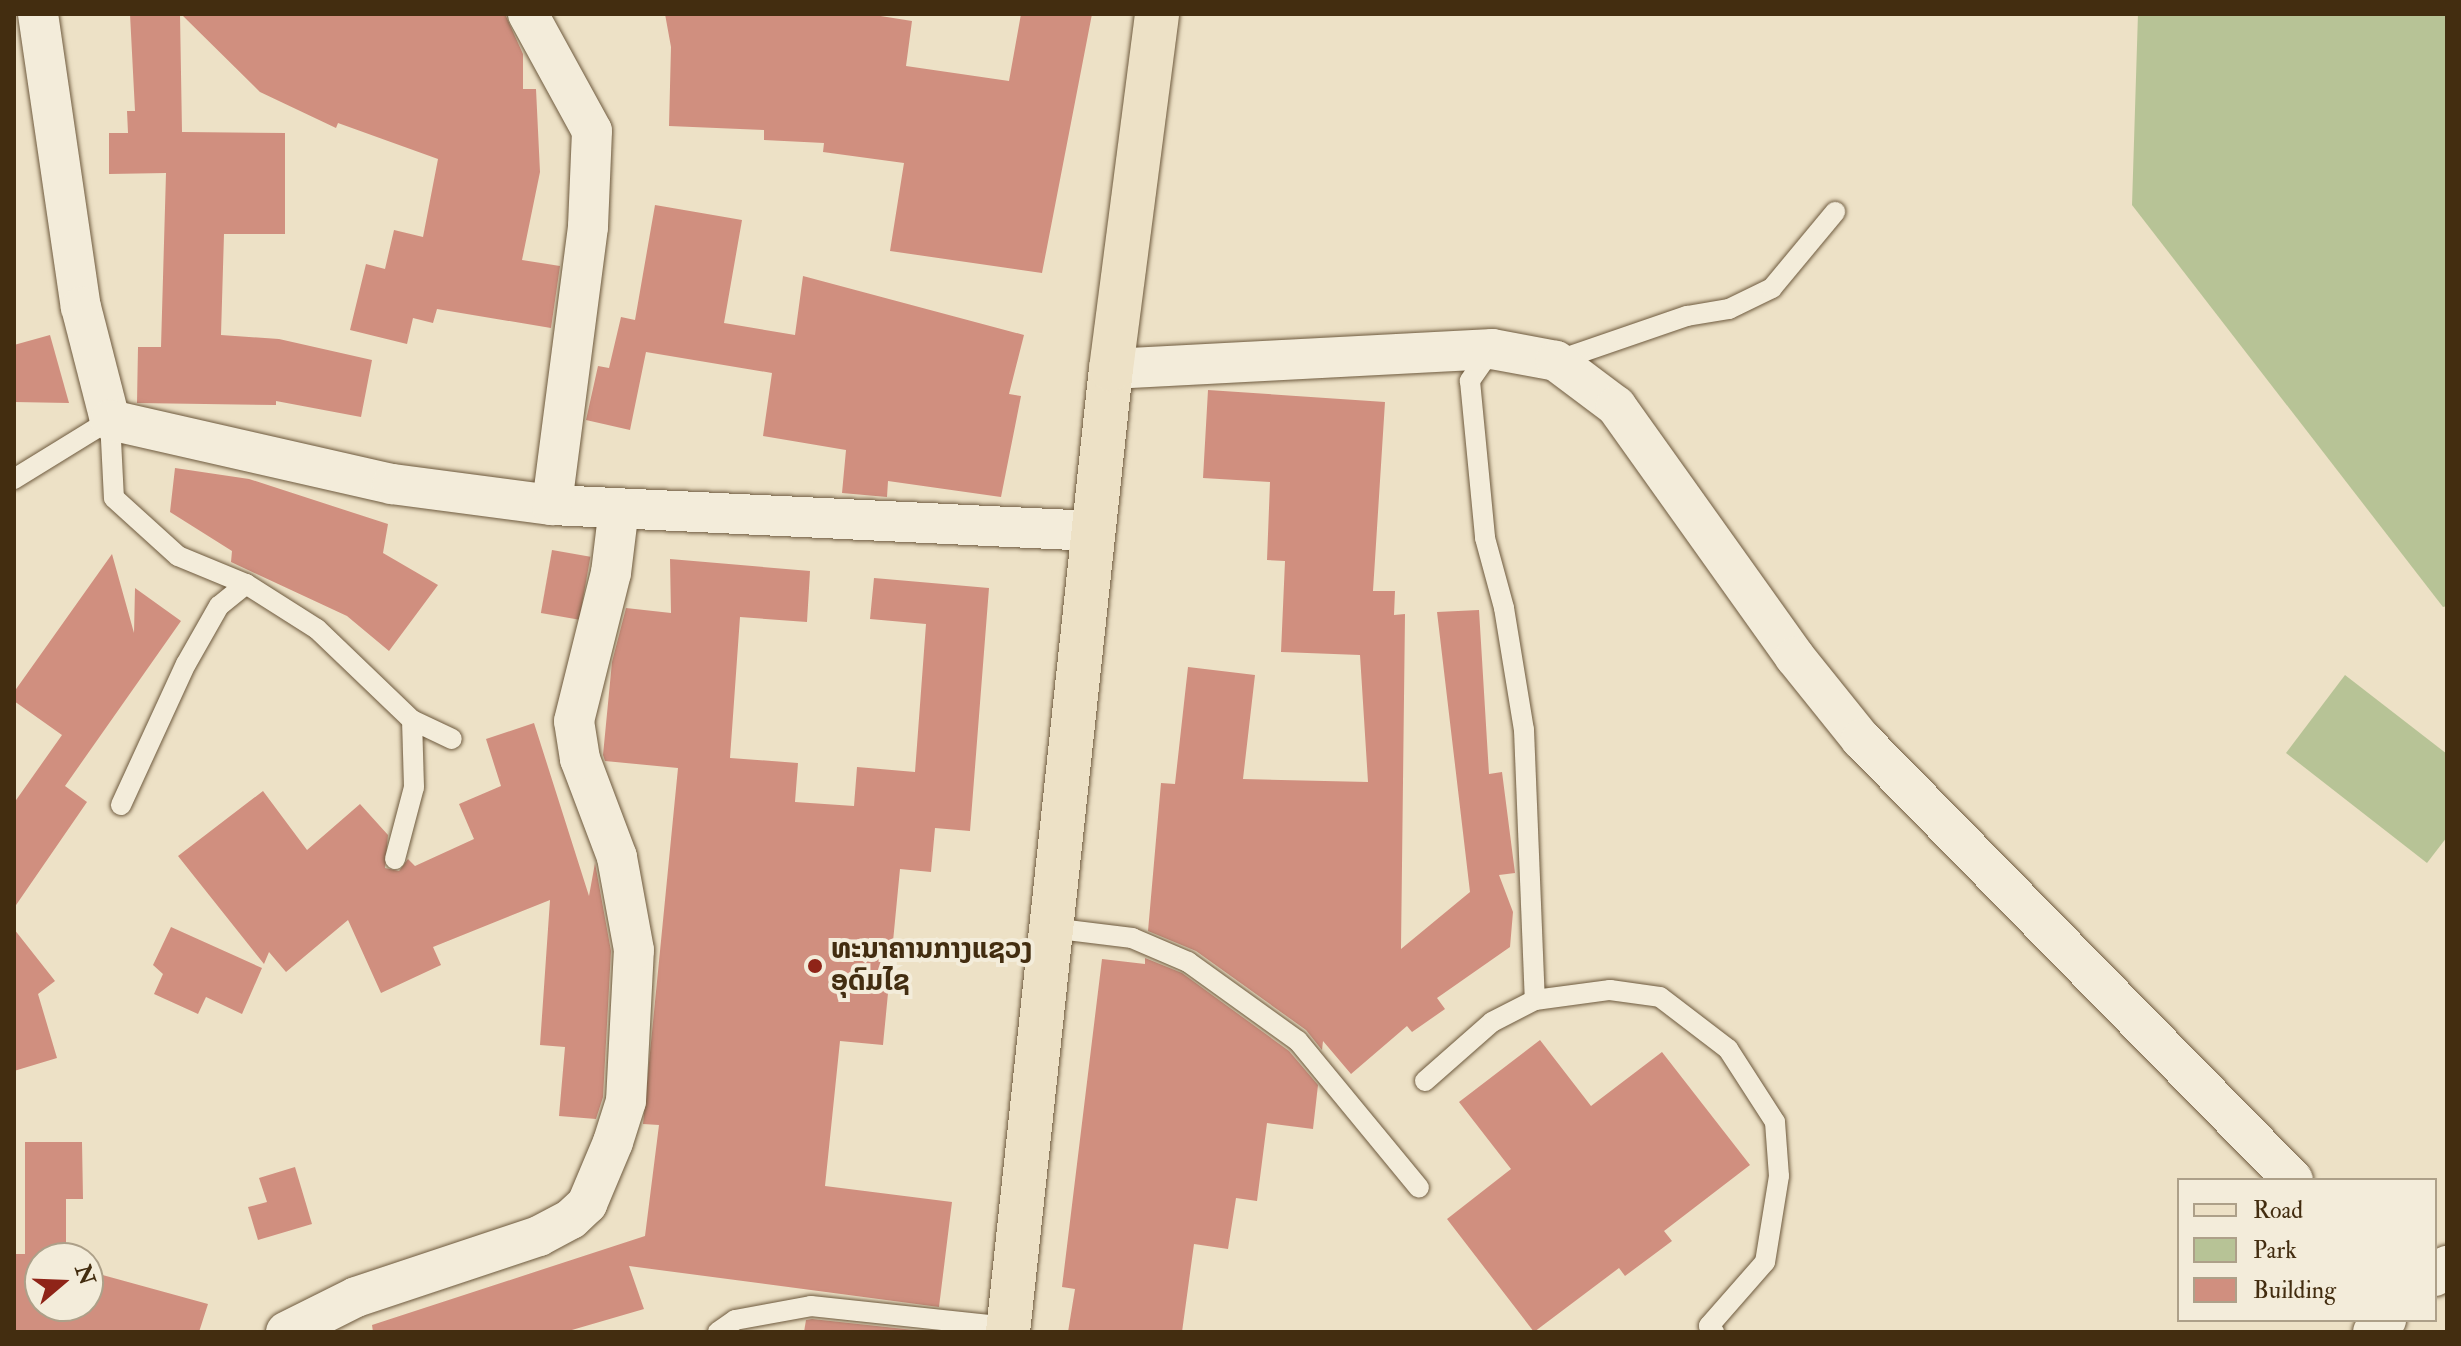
<!DOCTYPE html>
<meta charset="utf-8">
<style>
body{margin:0}
#map{position:relative;width:2461px;height:1346px;overflow:hidden;background:#ede1c6;font-family:"IM FELL Double Pica","Noto Sans Lao",serif}
div>[style]{position:absolute}
.green>*{inset:0;background:#b7c396}
.building>*{inset:0;background:#d08f7f;transform-origin:0 0}
.roads{filter:drop-shadow(0 0 2px #6e5a3e) drop-shadow(0 0 2px #6e5a3e)}
.lane>*{height:20px;margin:-10px;padding:0 10px;transform-origin:10px;border-radius:10px;background:#f3ecda}
.street>*{height:40px;margin:-20px;padding:0 20px;transform-origin:20px;border-radius:20px;background:#f3ecda}
.primary>*{height:44px;margin:-22px;padding:0 22px;transform-origin:22px;border-radius:22px;background:#ede1c6}
.dots>*{width:22px;height:22px;translate:-50% -50%;box-sizing:border-box;border:4px solid #f3ecda;border-radius:50%}
span{translate:-50% -50%;white-space:nowrap;text-align:center;line-height:1.15;-webkit-text-stroke:8px #f3ecda;paint-order:stroke}
.poi-label{font-size:28px;color:#432d10;font-weight:700}
.left{translate:0 -50%;text-align:left}
.frame{position:absolute;inset:0;border:16px solid #432d10;pointer-events:none}
.legend{position:absolute;left:2177px;top:1178px;width:260px;height:144px;box-sizing:border-box;background:#f3ecda;border:2px solid #ada089;margin:0;padding:10px 14px;list-style:none;font-size:24px;color:#432d10}
.legend li{display:flex;align-items:center;gap:16px;height:40px}
.legend b{width:40px;border:2px solid #ada089}
.north{position:absolute;left:24px;top:1242px;width:80px;height:80px;box-sizing:border-box;background:#f3ecda;border:2px solid #ada089;border-radius:50%;rotate:71deg;font-size:22px;font-weight:700;line-height:32px;text-align:center;color:#432d10}
.north::after{content:'';display:block;margin:auto;width:28px;height:36px;background:#8f2418;clip-path:polygon(50% 0,100% 100%,50% 72%,0 100%)}
</style>
<div id="map">
<div class="green">
<i style="clip-path:polygon(2138px 14px,2447px 14px,2447px 606px,2443px 607px,2132px 205px)"></i>
<i style="clip-path:polygon(2345px 675px,2447px 754px,2447px 837px,2427px 863px,2286px 753px)"></i>
</div>
<div class="building">
<i style="clip-path:polygon(130px 14px,180px 14px,182px 132px,285px 133px,285px 234px,224px 234px,221px 335px,279px 339px,372px 360px,361px 417px,276px 401px,276px 405px,137px 403px,138px 347px,161px 347px,166px 173px,109px 174px,109px 133px,128px 133px,127px 111px,135px 111px)"></i>
<i style="clip-path:polygon(181px 14px,505px 14px,523px 54px,523px 89px,536px 89px,540px 172px,522px 260px,560px 266px,551px 328px,437px 309px,433px 323px,413px 318px,407px 344px,350px 330px,366px 264px,385px 269px,394px 230px,423px 237px,438px 159px,338px 123px,336px 128px,260px 92px)"></i>
<i style="clip-path:polygon(665px 14px,868px 14px,912px 21px,906px 66px,1009px 81px,1021px 14px,1092px 14px,1042px 273px,890px 251px,904px 163px,823px 152px,824px 143px,764px 140px,764px 130px,669px 126px,671px 47px)"></i>
<i style="clip-path:polygon(655px 205px,742px 220px,724px 323px,795px 335px,803px 276px,1024px 335px,1009px 394px,1021px 396px,1001px 497px,888px 481px,887px 497px,842px 493px,846px 450px,763px 436px,772px 373px,646px 352px,630px 430px,586px 420px,598px 366px,609px 368px,621px 317px,635px 320px)"></i>
<i style="clip-path:polygon(50px 335px,69px 403px,14px 402px,14px 345px)"></i>
<i style="clip-path:polygon(1208px 390px,1385px 402px,1373px 591px,1395px 591px,1394px 615px,1405px 614px,1401px 949px,1470px 892px,1437px 612px,1479px 610px,1489px 774px,1502px 772px,1515px 873px,1499px 875px,1513px 912px,1510px 947px,1437px 998px,1445px 1009px,1412px 1032px,1407px 1026px,1351px 1074px,1323px 1041px,1322px 1050px,1306px 1030px,1196px 951px,1148px 931px,1161px 783px,1175px 784px,1188px 667px,1255px 675px,1243px 779px,1368px 782px,1360px 655px,1281px 652px,1285px 561px,1267px 560px,1270px 482px,1203px 478px)"></i>
<i style="clip-path:polygon(175px 468px,249px 479px,388px 524px,383px 553px,438px 585px,389px 651px,347px 616px,231px 562px,232px 551px,170px 512px)"></i>
<i style="left:552px;top:550px;width:39px;height:64px;rotate:10deg"></i>
<i style="clip-path:polygon(112px 554px,134px 633px,135px 588px,181px 621px,65px 786px,87px 802px,14px 908px,14px 803px,62px 735px,14px 701px,14px 692px)"></i>
<i style="clip-path:polygon(670px 559px,810px 571px,807px 622px,740px 617px,730px 758px,798px 763px,795px 802px,854px 806px,857px 767px,915px 772px,926px 624px,870px 619px,874px 578px,989px 588px,970px 831px,935px 828px,931px 872px,900px 869px,883px 1045px,840px 1041px,825px 1186px,952px 1202px,939px 1307px,629px 1266px,644px 1309px,565px 1332px,373px 1332px,372px 1325px,645px 1236px,659px 1125px,643px 1124px,678px 768px,605px 761px,603px 755px,612px 662px,626px 608px,671px 613px)"></i>
<i style="clip-path:polygon(534px 723px,589px 896px,595px 863px,611px 951px,603px 1097px,596px 1119px,559px 1116px,565px 1047px,540px 1045px,550px 900px,433px 947px,441px 965px,381px 993px,348px 920px,286px 972px,269px 952px,264px 964px,178px 856px,263px 791px,307px 850px,360px 804px,388px 835px,385px 868px,399px 871px,408px 859px,415px 866px,474px 839px,459px 804px,501px 786px,486px 739px)"></i>
<i style="clip-path:polygon(171px 927px,262px 968px,242px 1014px,206px 997px,198px 1014px,154px 994px,163px 974px,153px 965px)"></i>
<i style="clip-path:polygon(14px 929px,55px 981px,38px 994px,57px 1058px,14px 1071px)"></i>
<i style="clip-path:polygon(1145px 958px,1182px 973px,1289px 1051px,1318px 1085px,1313px 1129px,1267px 1123px,1257px 1201px,1236px 1198px,1228px 1249px,1194px 1244px,1182px 1332px,1068px 1332px,1075px 1289px,1062px 1287px,1102px 959px,1145px 964px)"></i>
<i style="clip-path:polygon(1540px 1040px,1591px 1106px,1662px 1052px,1750px 1165px,1664px 1231px,1672px 1241px,1625px 1276px,1619px 1268px,1534px 1332px,1447px 1219px,1511px 1169px,1459px 1102px)"></i>
<i style="clip-path:polygon(25px 1142px,82px 1142px,83px 1199px,66px 1199px,66px 1258px,40px 1258px,40px 1306px,88px 1306px,88px 1271px,208px 1304px,199px 1332px,14px 1332px,14px 1254px,25px 1254px)"></i>
<i style="clip-path:polygon(295px 1167px,312px 1224px,258px 1240px,248px 1207px,267px 1202px,259px 1178px)"></i>
<i style="clip-path:polygon(812px 1319px,932px 1332px,804px 1332px,806px 1320px)"></i>
</div>
<div class="roads">
<div class="lane">
<i style="left:1492px;top:349px;width:39px;rotate:125deg"></i>
<i style="left:1470px;top:381px;width:158px;rotate:84.5deg"></i>
<i style="left:1485px;top:538px;width:73px;rotate:74.8deg"></i>
<i style="left:1504px;top:608px;width:124px;rotate:80.7deg"></i>
<i style="left:1524px;top:730px;width:270px;rotate:87.7deg"></i>
<i style="left:1556px;top:361px;width:139px;rotate:-19deg"></i>
<i style="left:1687px;top:316px;width:43px;rotate:-9.5deg"></i>
<i style="left:1729px;top:309px;width:48px;rotate:-26deg"></i>
<i style="left:1772px;top:288px;width:99px;rotate:-50.3deg"></i>
<i style="left:14px;top:479px;width:113px;rotate:-31.6deg"></i>
<i style="left:110px;top:420px;width:78px;rotate:87.1deg"></i>
<i style="left:114px;top:498px;width:86px;rotate:42.2deg"></i>
<i style="left:178px;top:556px;width:74px;rotate:22.4deg"></i>
<i style="left:246px;top:584px;width:84px;rotate:32.4deg"></i>
<i style="left:317px;top:629px;width:132px;rotate:43.8deg"></i>
<i style="left:412px;top:720px;width:44px;rotate:25.4deg"></i>
<i style="left:121px;top:805px;width:155px;rotate:-65.3deg"></i>
<i style="left:186px;top:664px;width:67px;rotate:-60.4deg"></i>
<i style="left:219px;top:606px;width:35px;rotate:-39deg"></i>
<i style="left:395px;top:859px;width:74px;rotate:-75.2deg"></i>
<i style="left:414px;top:787px;width:67px;rotate:-91.7deg"></i>
<i style="left:1051px;top:928px;width:82px;rotate:7deg"></i>
<i style="left:1132px;top:938px;width:61px;rotate:23.2deg"></i>
<i style="left:1188px;top:962px;width:135px;rotate:35.7deg"></i>
<i style="left:1298px;top:1041px;width:190px;rotate:50.5deg"></i>
<i style="left:1425px;top:1081px;width:89px;rotate:-41.4deg"></i>
<i style="left:1492px;top:1022px;width:48px;rotate:-27.1deg"></i>
<i style="left:1535px;top:1000px;width:76px;rotate:-7.6deg"></i>
<i style="left:1610px;top:990px;width:50px;rotate:8deg"></i>
<i style="left:1660px;top:997px;width:86px;rotate:37.4deg"></i>
<i style="left:1728px;top:1049px;width:87px;rotate:57.2deg"></i>
<i style="left:1775px;top:1122px;width:54px;rotate:85.8deg"></i>
<i style="left:1779px;top:1176px;width:87px;rotate:99.2deg"></i>
<i style="left:1765px;top:1262px;width:85px;rotate:131.2deg"></i>
<i style="left:1709px;top:1326px;width:8px;rotate:50deg"></i>
<i style="left:718px;top:1332px;width:21px;rotate:-35deg"></i>
<i style="left:735px;top:1320px;width:77px;rotate:-10.4deg"></i>
<i style="left:811px;top:1306px;width:198px;rotate:6.1deg"></i>
</div>
<div class="street">
<i style="left:38px;top:14px;width:296px;rotate:81.7deg"></i>
<i style="left:81px;top:307px;width:117px;rotate:75.6deg"></i>
<i style="left:110px;top:420px;width:289px;rotate:12.8deg"></i>
<i style="left:392px;top:484px;width:161px;rotate:7.5deg"></i>
<i style="left:552px;top:505px;width:543px;rotate:2.75deg"></i>
<i style="left:528px;top:14px;width:133px;rotate:61.3deg"></i>
<i style="left:592px;top:131px;width:96px;rotate:92.4deg"></i>
<i style="left:588px;top:227px;width:280px;rotate:97.4deg"></i>
<i style="left:1111px;top:369px;width:382px;rotate:-3deg"></i>
<i style="left:1492px;top:349px;width:65px;rotate:10.6deg"></i>
<i style="left:1556px;top:361px;width:75px;rotate:36.9deg"></i>
<i style="left:1616px;top:406px;width:308px;rotate:54.5deg"></i>
<i style="left:1795px;top:657px;width:105px;rotate:51.2deg"></i>
<i style="left:1861px;top:739px;width:617px;rotate:45.59deg"></i>
<i style="left:2435px;top:1276px;width:16px;rotate:-40deg"></i>
<i style="left:286px;top:1332px;width:78px;rotate:-26.6deg"></i>
<i style="left:356px;top:1297px;width:193px;rotate:-18.4deg"></i>
<i style="left:539px;top:1236px;width:36px;rotate:-28deg"></i>
<i style="left:571px;top:1219px;width:22px;rotate:-43deg"></i>
<i style="left:587px;top:1204px;width:67px;rotate:-67.2deg"></i>
<i style="left:613px;top:1142px;width:43px;rotate:-72.4deg"></i>
<i style="left:626px;top:1101px;width:151px;rotate:-87deg"></i>
<i style="left:634px;top:950px;width:95px;rotate:-100.4deg"></i>
<i style="left:617px;top:857px;width:105px;rotate:-110.7deg"></i>
<i style="left:580px;top:759px;width:38px;rotate:-99deg"></i>
<i style="left:574px;top:721px;width:153px;rotate:-76deg"></i>
<i style="left:611px;top:573px;width:65px;rotate:-83deg"></i>
<i style="left:2373px;top:1332px;width:18px;rotate:-43deg"></i>
</div>
<div class="primary">
<i style="left:1008px;top:1332px;width:968px;rotate:-83.9deg"></i>
<i style="left:1111px;top:369px;width:358px;rotate:-82.6deg"></i>
</div>
</div>
<div class="dots">
<i style="left:815px;top:966px;background:#8f2418"></i>
</div>
<div class="poi-label">
<span class="left" style="left:831px;top:966px">ທະນາຄານກາງແຊວງ<br>ອຸດົມໄຊ</span>
</div>
<div class="frame"></div>
<ul class="legend">
<li><b style="height:10px;background:#ede1c6"></b>Road</li>
<li><b style="height:22px;background:#b7c396"></b>Park</li>
<li><b style="height:22px;background:#d08f7f"></b>Building</li>
</ul>
<div class="north">N</div>
</div>
